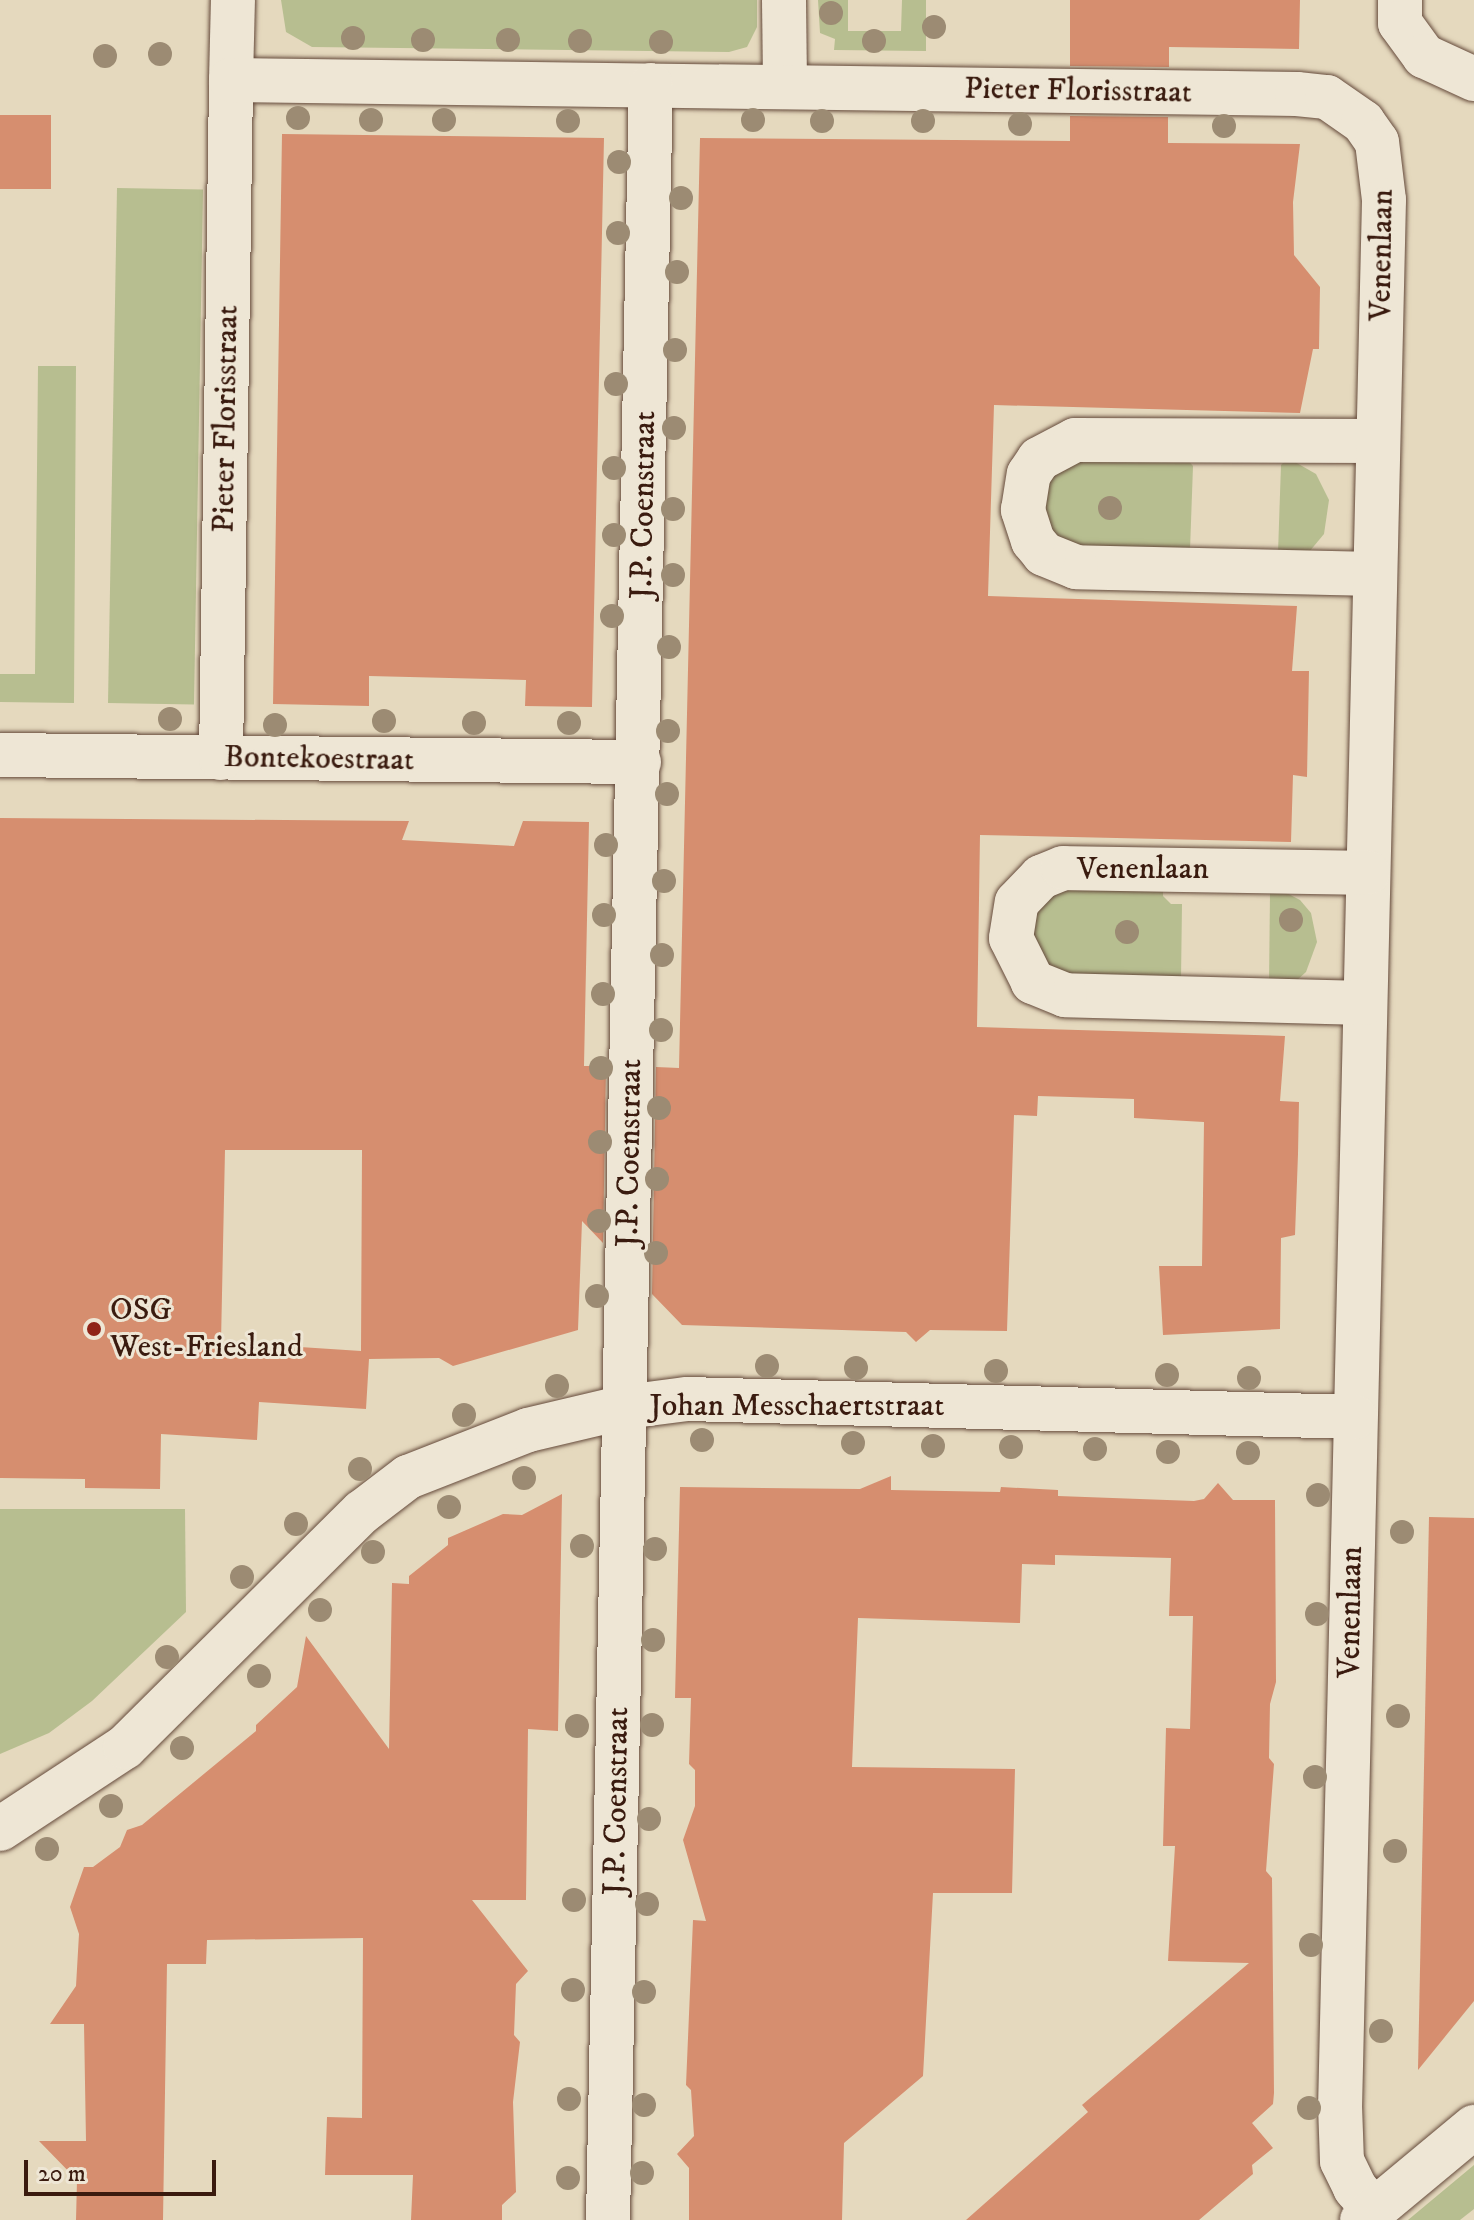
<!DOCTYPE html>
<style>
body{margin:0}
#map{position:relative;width:1474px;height:2220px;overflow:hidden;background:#e5d9be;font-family:"IM FELL DW Pica",serif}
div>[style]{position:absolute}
.green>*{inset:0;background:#b7be90;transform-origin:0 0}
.building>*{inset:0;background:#d68e6f;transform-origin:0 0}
.roads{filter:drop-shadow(0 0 2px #654a3b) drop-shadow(0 0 2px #654a3b)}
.street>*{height:44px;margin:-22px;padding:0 22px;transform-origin:22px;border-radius:22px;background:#eee6d5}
.secondary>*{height:44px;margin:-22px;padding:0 22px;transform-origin:22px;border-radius:22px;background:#eee6d5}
.trees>*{width:24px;height:24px;margin:-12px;border-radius:50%;background:#9c8b73}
.dots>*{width:22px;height:22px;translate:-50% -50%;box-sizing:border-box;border:4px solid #eee6d5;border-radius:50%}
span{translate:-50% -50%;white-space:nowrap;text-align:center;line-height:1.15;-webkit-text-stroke:6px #eee6d5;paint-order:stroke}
.street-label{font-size:32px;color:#3a1b0f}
.poi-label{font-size:32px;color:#3a1b0f}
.left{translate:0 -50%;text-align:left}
.scale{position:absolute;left:24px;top:2160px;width:192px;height:36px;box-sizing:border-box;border:4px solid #3a1b0f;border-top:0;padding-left:10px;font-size:24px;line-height:28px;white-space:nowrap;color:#3a1b0f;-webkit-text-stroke:6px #eee6d5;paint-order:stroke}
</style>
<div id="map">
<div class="green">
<i style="clip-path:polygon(281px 0,757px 0,757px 27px,747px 47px,729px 52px,312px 47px,286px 32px)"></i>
<i style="clip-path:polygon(818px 0,848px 0,848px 31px,901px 31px,902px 0,926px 0,926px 51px,834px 50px,835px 39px,820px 33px)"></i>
<i style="left:117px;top:188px;width:86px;height:515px;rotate:1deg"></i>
<i style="clip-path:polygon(38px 366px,76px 366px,74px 703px,0 702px,0 674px,35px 674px)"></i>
<i style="clip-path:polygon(1184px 456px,1193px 466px,1190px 550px,1049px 545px,1037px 480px,1061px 457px)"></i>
<i style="clip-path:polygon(1288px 458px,1316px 474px,1329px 500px,1324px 534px,1309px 552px,1278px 553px,1281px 465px)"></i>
<i style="clip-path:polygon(1163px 884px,1163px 896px,1171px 904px,1182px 904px,1181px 980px,1059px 985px,1022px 918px,1051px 886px)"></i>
<i style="clip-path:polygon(1277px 888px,1300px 900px,1311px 913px,1317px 942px,1306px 972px,1296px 981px,1269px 985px,1270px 893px)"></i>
<i style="clip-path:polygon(0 1509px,185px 1509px,186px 1612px,92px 1701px,49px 1733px,0 1754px)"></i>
<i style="clip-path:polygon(1474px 2165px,1474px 2209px,1460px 2220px,1408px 2220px)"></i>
</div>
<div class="building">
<i style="clip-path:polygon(1070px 0,1300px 0,1299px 49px,1169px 47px,1169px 67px,1070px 66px)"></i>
<i style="left:0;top:115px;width:51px;height:74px"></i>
<i style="clip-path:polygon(1070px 116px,1168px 117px,1168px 143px,1300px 144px,1293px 202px,1294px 255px,1320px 287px,1319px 349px,1313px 349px,1300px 413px,994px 405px,988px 596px,1297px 606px,1292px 671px,1309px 671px,1307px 777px,1293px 775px,1291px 842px,980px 835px,977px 1027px,1285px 1036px,1280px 1101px,1299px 1102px,1298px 1154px,1295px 1235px,1281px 1238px,1280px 1329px,1163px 1335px,1159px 1266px,1202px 1266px,1204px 1122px,1134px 1118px,1134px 1099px,1038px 1096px,1037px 1116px,1014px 1115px,1007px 1331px,930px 1330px,916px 1342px,906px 1332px,682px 1325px,652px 1294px,656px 1067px,679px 1068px,700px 138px,1070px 141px)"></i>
<i style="clip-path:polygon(282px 134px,604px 138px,592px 707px,525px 706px,526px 680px,369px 676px,369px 706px,273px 704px)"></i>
<i style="clip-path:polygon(evenodd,0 818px,409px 821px,402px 840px,514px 846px,523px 821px,589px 822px,584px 1066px,606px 1066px,603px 1243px,582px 1221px,578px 1330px,453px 1366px,439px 1358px,369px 1359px,366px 1409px,259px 1402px,257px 1440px,161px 1434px,160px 1489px,85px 1488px,85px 1479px,0 1478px,0 818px,225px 1150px,362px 1150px,361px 1351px,221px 1342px,225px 1150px)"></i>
<i style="clip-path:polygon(891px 1476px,891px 1490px,1000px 1492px,1001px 1487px,1058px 1490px,1058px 1496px,1194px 1501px,1204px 1499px,1218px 1483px,1233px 1500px,1275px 1500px,1276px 1682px,1270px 1704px,1269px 1758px,1274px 1764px,1266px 1871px,1272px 1878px,1274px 2093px,1273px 2104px,1252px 2123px,1273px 2148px,1252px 2165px,1253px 2174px,1199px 2220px,966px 2220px,1088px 2112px,1082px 2105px,1249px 1963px,1168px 1961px,1175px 1846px,1163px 1846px,1166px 1728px,1190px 1729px,1193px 1616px,1169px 1616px,1171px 1558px,1055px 1555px,1055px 1565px,1022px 1564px,1020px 1623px,858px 1618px,852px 1767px,1015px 1769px,1012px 1893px,933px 1893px,923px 2076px,844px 2143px,842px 2220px,689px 2220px,689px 2168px,677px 2154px,694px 2136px,691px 2090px,686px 2085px,693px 1920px,706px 1921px,683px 1840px,695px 1806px,695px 1770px,689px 1764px,691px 1698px,675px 1698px,680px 1487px,860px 1489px)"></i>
<i style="clip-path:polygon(562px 1494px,558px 1731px,528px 1729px,526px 1900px,472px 1900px,528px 1971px,516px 1984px,514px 2035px,520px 2042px,513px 2102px,516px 2192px,502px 2205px,502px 2220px,411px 2220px,413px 2175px,325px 2175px,327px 2117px,362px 2118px,363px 1938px,207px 1940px,206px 1964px,167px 1964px,163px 2220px,76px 2220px,77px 2180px,39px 2141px,86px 2141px,84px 2024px,50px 2024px,76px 1986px,79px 1934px,70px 1907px,84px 1867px,93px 1867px,120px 1847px,127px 1830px,142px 1825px,256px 1731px,256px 1725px,297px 1687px,306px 1636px,389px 1749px,392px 1583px,409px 1584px,409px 1576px,448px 1545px,448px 1538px,503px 1514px,522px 1515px)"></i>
<i style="clip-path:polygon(1429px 1517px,1474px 1518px,1474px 2001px,1418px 2070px)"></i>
</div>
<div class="roads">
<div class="street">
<i style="left:784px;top:0;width:87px;rotate:89.3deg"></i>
<i style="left:1400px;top:0;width:23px;rotate:90deg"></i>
<i style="left:1400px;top:23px;width:41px;rotate:54deg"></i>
<i style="left:1424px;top:56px;width:55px;rotate:24.7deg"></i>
<i style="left:231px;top:80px;width:80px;rotate:-88.6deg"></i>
<i style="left:1375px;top:574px;width:299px;rotate:-178.7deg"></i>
<i style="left:1076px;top:567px;width:35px;rotate:-158deg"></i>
<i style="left:1044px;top:554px;width:17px;rotate:-130deg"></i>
<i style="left:1033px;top:541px;width:33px;rotate:-108deg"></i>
<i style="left:1023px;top:510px;width:36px;rotate:-81deg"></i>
<i style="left:1029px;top:474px;width:18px;rotate:-56deg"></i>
<i style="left:1039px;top:459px;width:41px;rotate:-27.8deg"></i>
<i style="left:1075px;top:440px;width:303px;rotate:0.2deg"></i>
<i style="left:0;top:755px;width:639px;rotate:0.63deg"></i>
<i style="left:221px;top:758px;width:678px;rotate:-89.15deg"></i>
<i style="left:231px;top:80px;width:1066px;rotate:0.75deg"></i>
<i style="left:1297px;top:94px;width:30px;rotate:6deg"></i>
<i style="left:1327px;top:97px;width:44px;rotate:34.8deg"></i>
<i style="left:1363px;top:122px;width:24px;rotate:55deg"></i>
<i style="left:1377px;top:142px;width:58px;rotate:83.1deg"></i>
<i style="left:1384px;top:200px;width:1906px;rotate:91.32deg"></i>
<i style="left:1340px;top:2105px;width:56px;rotate:88deg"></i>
<i style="left:1342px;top:2161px;width:30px;rotate:64deg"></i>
<i style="left:1355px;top:2188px;width:29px;rotate:49deg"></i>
<i style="left:1365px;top:1003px;width:300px;rotate:-178.5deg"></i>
<i style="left:1065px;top:995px;width:35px;rotate:-158deg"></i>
<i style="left:1033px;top:982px;width:49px;rotate:-116.6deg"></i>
<i style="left:1011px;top:938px;width:36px;rotate:-81deg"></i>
<i style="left:1017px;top:902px;width:35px;rotate:-46deg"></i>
<i style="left:1041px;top:877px;width:24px;rotate:-22deg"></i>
<i style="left:1063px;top:868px;width:305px;rotate:0.9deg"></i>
<i style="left:0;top:1829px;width:149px;rotate:-33.3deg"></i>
<i style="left:125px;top:1747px;width:334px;rotate:-44.8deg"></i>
<i style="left:362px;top:1512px;width:58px;rotate:-37.3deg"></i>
<i style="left:408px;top:1477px;width:129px;rotate:-21.4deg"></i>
<i style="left:528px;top:1430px;width:100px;rotate:-13.3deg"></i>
<i style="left:625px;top:1407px;width:63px;rotate:-7.4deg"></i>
<i style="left:687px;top:1399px;width:668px;rotate:1.54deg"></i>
<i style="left:608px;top:2220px;width:2135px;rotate:-88.85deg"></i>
</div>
<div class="secondary">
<i style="left:1362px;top:2220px;width:146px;rotate:-39.7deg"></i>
</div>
</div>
<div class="trees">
<i style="left:831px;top:13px"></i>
<i style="left:934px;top:27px"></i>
<i style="left:353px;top:38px"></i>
<i style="left:423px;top:40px"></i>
<i style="left:508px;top:40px"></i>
<i style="left:580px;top:41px"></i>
<i style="left:874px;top:41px"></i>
<i style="left:661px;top:42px"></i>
<i style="left:160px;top:54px"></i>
<i style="left:105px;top:56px"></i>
<i style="left:298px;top:118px"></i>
<i style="left:371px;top:120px"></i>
<i style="left:444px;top:120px"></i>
<i style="left:753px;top:120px"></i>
<i style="left:568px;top:121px"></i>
<i style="left:822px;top:121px"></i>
<i style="left:923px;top:121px"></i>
<i style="left:1020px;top:124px"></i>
<i style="left:1224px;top:126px"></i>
<i style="left:619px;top:162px"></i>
<i style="left:681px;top:198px"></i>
<i style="left:618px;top:233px"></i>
<i style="left:677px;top:272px"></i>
<i style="left:675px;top:350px"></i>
<i style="left:616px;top:384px"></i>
<i style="left:674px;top:428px"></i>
<i style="left:614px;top:468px"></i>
<i style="left:1110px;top:508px"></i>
<i style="left:673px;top:509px"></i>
<i style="left:614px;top:535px"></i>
<i style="left:673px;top:575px"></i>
<i style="left:612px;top:616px"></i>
<i style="left:669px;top:647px"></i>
<i style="left:170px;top:719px"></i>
<i style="left:384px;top:721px"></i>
<i style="left:474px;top:723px"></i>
<i style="left:569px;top:723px"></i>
<i style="left:275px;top:725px"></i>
<i style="left:668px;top:731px"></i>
<i style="left:667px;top:794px"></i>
<i style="left:606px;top:845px"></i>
<i style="left:664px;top:881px"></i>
<i style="left:604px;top:915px"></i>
<i style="left:1291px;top:920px"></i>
<i style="left:1127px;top:932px"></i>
<i style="left:662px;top:955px"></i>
<i style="left:603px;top:994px"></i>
<i style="left:661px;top:1030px"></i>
<i style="left:601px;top:1068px"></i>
<i style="left:659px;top:1108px"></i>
<i style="left:600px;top:1142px"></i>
<i style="left:657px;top:1179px"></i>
<i style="left:599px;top:1221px"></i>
<i style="left:656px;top:1253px"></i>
<i style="left:597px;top:1296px"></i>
<i style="left:767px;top:1366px"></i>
<i style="left:856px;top:1368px"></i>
<i style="left:996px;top:1371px"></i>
<i style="left:1167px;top:1375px"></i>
<i style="left:1249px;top:1378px"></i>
<i style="left:557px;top:1386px"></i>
<i style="left:464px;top:1415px"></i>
<i style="left:702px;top:1440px"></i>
<i style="left:853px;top:1443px"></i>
<i style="left:933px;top:1446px"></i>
<i style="left:1011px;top:1447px"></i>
<i style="left:1095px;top:1449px"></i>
<i style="left:1168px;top:1452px"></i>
<i style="left:1248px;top:1453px"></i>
<i style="left:360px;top:1469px"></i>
<i style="left:524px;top:1478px"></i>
<i style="left:1318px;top:1495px"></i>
<i style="left:449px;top:1507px"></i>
<i style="left:296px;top:1524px"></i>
<i style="left:1402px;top:1532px"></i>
<i style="left:582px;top:1546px"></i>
<i style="left:655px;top:1549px"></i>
<i style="left:373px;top:1552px"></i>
<i style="left:242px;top:1577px"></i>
<i style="left:320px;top:1610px"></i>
<i style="left:1317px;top:1614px"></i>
<i style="left:653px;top:1640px"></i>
<i style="left:167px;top:1657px"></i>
<i style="left:259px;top:1676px"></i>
<i style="left:1398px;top:1716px"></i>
<i style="left:652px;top:1725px"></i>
<i style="left:577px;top:1726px"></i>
<i style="left:182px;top:1748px"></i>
<i style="left:1315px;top:1777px"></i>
<i style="left:111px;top:1806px"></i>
<i style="left:649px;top:1819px"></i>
<i style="left:47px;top:1849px"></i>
<i style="left:1395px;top:1851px"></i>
<i style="left:574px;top:1900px"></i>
<i style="left:647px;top:1904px"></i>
<i style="left:1311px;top:1945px"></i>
<i style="left:573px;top:1990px"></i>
<i style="left:644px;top:1992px"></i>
<i style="left:1381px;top:2031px"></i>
<i style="left:569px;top:2099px"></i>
<i style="left:644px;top:2105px"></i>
<i style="left:1309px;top:2108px"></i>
<i style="left:642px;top:2173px"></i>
<i style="left:568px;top:2178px"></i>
</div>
<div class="dots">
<i style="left:94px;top:1329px;background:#8f2418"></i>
</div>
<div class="street-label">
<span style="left:1078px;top:91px;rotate:1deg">Pieter Florisstraat</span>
<span style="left:1382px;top:255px;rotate:-89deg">Venenlaan</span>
<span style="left:226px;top:419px;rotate:-89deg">Pieter Florisstraat</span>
<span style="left:644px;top:505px;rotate:-89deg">J.P. Coenstraat</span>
<span style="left:319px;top:759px;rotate:1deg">Bontekoestraat</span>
<span style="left:1143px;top:869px">Venenlaan</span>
<span style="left:630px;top:1153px;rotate:-89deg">J.P. Coenstraat</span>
<span style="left:797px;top:1406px">Johan Messchaertstraat</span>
<span style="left:1351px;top:1612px;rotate:-89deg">Venenlaan</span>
<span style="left:617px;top:1801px;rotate:-89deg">J.P. Coenstraat</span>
</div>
<div class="poi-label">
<span class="left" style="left:110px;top:1329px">OSG<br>West-Friesland</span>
</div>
<div class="scale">20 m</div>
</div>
